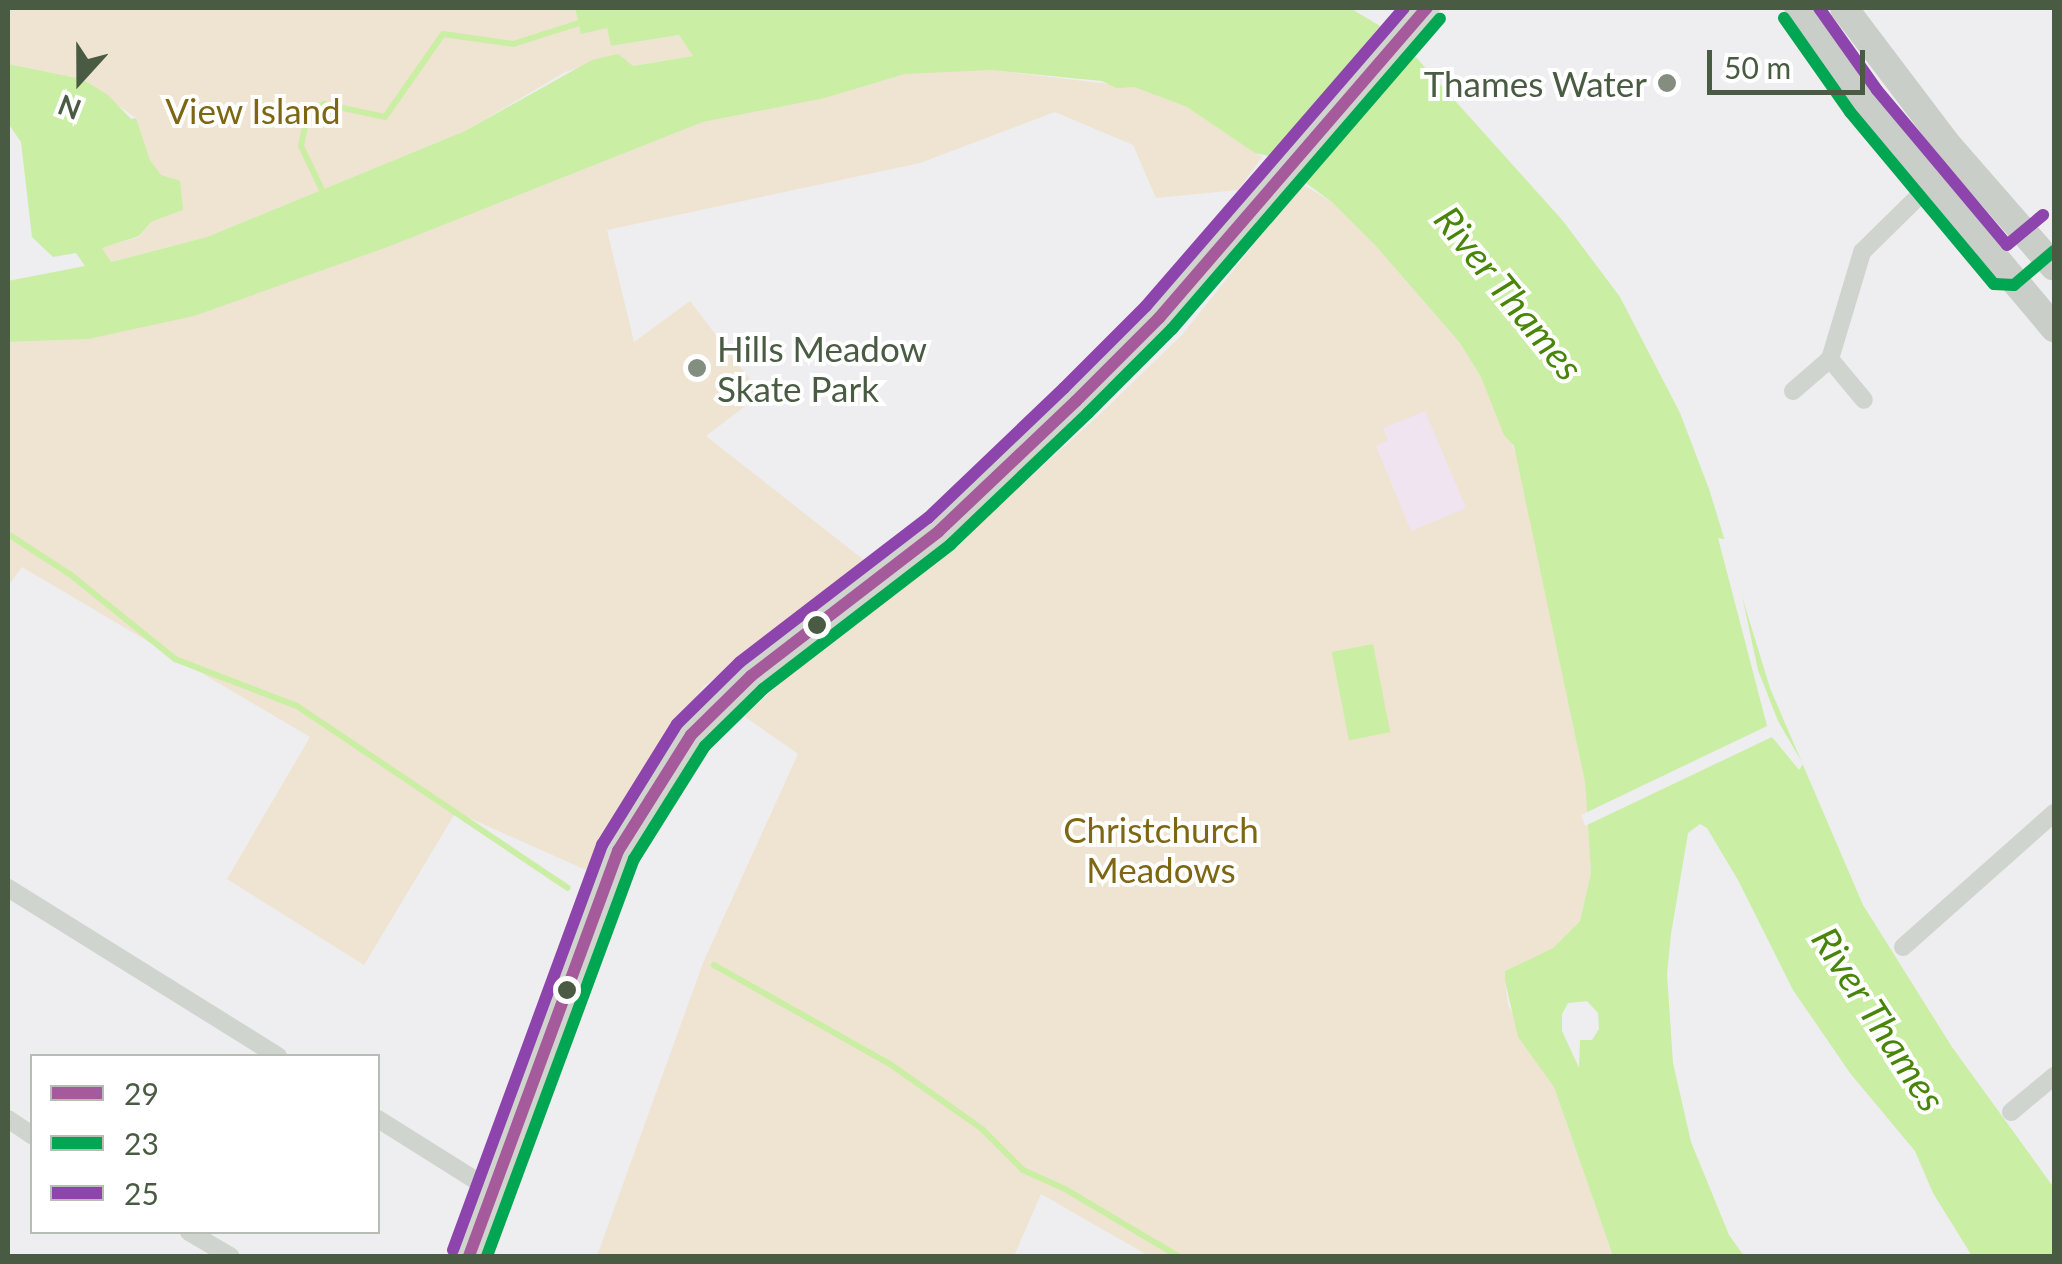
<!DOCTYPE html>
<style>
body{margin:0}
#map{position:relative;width:2062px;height:1264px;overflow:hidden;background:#eeedef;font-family:Lato,sans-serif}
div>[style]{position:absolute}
.green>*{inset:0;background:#efe4d1}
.sand>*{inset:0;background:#f0e4f1}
.water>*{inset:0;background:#caeea3;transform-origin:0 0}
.pier>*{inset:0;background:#eeedef;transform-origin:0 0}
.stream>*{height:6px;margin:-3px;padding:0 3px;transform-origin:3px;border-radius:3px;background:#caeea3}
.street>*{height:18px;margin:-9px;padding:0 9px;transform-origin:9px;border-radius:9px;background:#cfd4ce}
.secondary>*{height:25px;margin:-12.5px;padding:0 12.5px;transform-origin:12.5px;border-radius:12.5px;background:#cfd4cd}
.primary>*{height:28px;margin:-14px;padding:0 14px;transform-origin:14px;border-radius:14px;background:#c9cfc8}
.bus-1>*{height:12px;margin:-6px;padding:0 6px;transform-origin:6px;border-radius:6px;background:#a55b9b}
.bus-2>*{height:12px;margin:-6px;padding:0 6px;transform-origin:6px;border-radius:6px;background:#00a651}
.bus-3>*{height:12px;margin:-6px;padding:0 6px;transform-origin:6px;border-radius:6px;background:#8e44ad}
.dots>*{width:28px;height:28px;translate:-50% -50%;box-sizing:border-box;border:5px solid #fff;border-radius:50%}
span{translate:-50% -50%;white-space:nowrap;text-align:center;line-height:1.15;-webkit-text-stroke:8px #fff;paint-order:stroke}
.poi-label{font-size:35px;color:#4a5b44}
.right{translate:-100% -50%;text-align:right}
.left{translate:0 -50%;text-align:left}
.park-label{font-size:35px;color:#7e6713}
.water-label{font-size:38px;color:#488509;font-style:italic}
.frame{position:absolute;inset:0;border:10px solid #4a5b44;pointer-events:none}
.legend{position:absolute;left:30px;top:1054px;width:350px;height:180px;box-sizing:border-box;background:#fff;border:2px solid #b7bdb4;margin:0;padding:12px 18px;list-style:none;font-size:30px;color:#4a5b44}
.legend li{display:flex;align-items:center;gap:20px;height:50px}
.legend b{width:50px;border:2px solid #b7bdb4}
.north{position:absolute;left:30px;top:30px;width:100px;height:100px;-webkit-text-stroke:8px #fff;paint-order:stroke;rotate:201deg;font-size:28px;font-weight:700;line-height:40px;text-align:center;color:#4a5b44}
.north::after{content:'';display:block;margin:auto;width:35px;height:45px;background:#4a5b44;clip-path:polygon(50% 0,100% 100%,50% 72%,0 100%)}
.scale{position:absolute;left:1707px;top:50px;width:158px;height:45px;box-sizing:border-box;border:5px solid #4a5b44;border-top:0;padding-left:12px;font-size:30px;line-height:35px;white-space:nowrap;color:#4a5b44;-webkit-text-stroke:8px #fff;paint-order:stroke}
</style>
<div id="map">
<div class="green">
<i style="clip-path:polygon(8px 8px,575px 8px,581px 34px,607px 27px,612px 46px,680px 35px,693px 56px,633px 66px,591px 64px,565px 72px,465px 131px,207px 237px,110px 262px,101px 248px,139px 237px,151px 222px,183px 210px,150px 160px,136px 118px,82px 79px,8px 64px)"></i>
<i style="clip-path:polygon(942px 70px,991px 70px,1134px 87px,1187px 107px,1262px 157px,1238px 190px,1156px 198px,1133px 145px,1055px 112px,920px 163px,607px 230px,634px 342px,690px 301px,761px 394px,706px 436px,869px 564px,704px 686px,671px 731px,597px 875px,456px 812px,364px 965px,227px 879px,310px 737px,22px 567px,8px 586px,8px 342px,88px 339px,393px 245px,703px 122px,825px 98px,905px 74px)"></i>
<i style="clip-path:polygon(1302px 184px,1332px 202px,1375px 245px,1460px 343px,1481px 377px,1519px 460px,1585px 782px,1591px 873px,1580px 921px,1553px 948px,1505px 971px,1505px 981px,1508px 1005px,1554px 1087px,1613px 1256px,1149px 1256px,1041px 1194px,1014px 1256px,597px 1256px,703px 963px,798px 754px,744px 716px,786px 678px,950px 550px,1098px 416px,1182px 335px)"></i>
</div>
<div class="sand">
<i style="clip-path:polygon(1425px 411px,1466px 508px,1411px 531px,1376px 446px,1388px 440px,1383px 428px)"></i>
</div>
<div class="water">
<i style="clip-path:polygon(evenodd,575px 8px,1350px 8px,1380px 26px,1413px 54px,1563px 221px,1620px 297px,1680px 413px,1709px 489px,1770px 688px,1863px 905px,1952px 1047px,2054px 1188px,2054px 1256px,1972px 1256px,1933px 1193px,1915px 1151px,1850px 1073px,1793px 990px,1738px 880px,1707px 828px,1700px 824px,1688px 833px,1671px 934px,1667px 974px,1673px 1063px,1691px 1142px,1729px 1235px,1744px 1256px,1613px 1256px,1554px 1087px,1518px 1037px,1505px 981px,1505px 971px,1553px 948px,1580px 921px,1591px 873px,1585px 782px,1514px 446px,1504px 435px,1481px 377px,1460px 343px,1375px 245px,1332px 202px,1269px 156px,1255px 153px,1187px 107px,1134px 87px,1116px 88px,1102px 81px,991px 70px,905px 74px,825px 98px,703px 122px,393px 245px,194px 316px,88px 339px,8px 342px,8px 281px,85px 266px,76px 253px,53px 257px,32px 237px,21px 142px,8px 123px,8px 64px,82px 79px,108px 95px,131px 119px,136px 118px,150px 160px,161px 175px,180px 181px,183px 210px,151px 222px,139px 236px,102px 248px,111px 262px,207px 237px,465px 131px,592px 60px,618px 54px,633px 66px,693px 56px,679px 35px,611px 46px,607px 28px,581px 34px,575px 8px,1587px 1001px,1598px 1013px,1599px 1029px,1592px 1040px,1580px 1040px,1579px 1068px,1562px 1031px,1562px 1014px,1568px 1003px,1587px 1001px)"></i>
<i style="left:1373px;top:644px;width:90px;height:42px;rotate:79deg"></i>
</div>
<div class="pier">
<i style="left:1380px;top:26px;width:43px;height:171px;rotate:40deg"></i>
<i style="clip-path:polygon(1718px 538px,1730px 540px,1758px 670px,1778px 721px,1803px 764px,1799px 770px,1772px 737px,1585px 826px,1581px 815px,1767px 726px)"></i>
</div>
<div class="stream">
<i style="left:322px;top:190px;width:49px;rotate:-115.5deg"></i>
<i style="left:301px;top:146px;width:24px;rotate:-78deg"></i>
<i style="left:306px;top:123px;width:26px;rotate:-47deg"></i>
<i style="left:324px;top:104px;width:62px;rotate:12deg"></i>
<i style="left:385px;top:117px;width:101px;rotate:-55.1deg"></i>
<i style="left:443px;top:34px;width:71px;rotate:8.1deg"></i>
<i style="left:513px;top:44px;width:69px;rotate:-17.7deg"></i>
<i style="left:8px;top:534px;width:75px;rotate:33.1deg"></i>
<i style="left:71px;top:575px;width:134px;rotate:38.9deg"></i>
<i style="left:175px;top:659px;width:131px;rotate:21.1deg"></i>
<i style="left:297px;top:706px;width:326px;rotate:33.9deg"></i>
<i style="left:714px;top:965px;width:202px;rotate:29.4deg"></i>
<i style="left:890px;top:1064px;width:113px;rotate:35.2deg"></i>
<i style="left:982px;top:1129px;width:58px;rotate:45deg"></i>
<i style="left:1023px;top:1170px;width:46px;rotate:24.3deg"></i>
<i style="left:1065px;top:1189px;width:131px;rotate:30.7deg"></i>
</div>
<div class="street">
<i style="left:1830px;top:359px;width:53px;rotate:50.3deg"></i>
<i style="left:1793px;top:391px;width:49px;rotate:-40.9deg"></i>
<i style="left:1830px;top:359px;width:112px;rotate:-73.3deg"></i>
<i style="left:1862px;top:252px;width:95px;rotate:-44.6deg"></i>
<i style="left:8px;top:888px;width:318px;rotate:31.9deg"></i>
<i style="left:1903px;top:947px;width:202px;rotate:-41.6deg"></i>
<i style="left:2011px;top:1112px;width:56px;rotate:-39.9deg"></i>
<i style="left:8px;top:1119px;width:29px;rotate:34deg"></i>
<i style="left:378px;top:1119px;width:136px;rotate:32.1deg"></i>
<i style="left:189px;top:1232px;width:48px;rotate:30.3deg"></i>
</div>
<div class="secondary">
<i style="left:469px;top:1256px;width:432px;rotate:-69.8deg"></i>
<i style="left:618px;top:851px;width:137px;rotate:-57.8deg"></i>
<i style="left:691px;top:735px;width:84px;rotate:-44.5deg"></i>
<i style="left:751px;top:676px;width:237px;rotate:-37.6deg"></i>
<i style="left:939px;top:531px;width:189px;rotate:-43.5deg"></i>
<i style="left:1076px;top:401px;width:117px;rotate:-45deg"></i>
<i style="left:1159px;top:318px;width:410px;rotate:-49.2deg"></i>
</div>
<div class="primary">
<i style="left:1798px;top:8px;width:113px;rotate:55deg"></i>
<i style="left:1863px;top:101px;width:297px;rotate:49.9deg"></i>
<i style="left:1844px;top:8px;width:169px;rotate:52.9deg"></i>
<i style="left:1946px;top:143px;width:164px;rotate:48.9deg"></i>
</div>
<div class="bus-1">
<i style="left:469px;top:1256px;width:432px;rotate:-69.8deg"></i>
<i style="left:618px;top:851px;width:137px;rotate:-57.8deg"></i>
<i style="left:691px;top:735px;width:84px;rotate:-44.5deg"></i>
<i style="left:751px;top:676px;width:237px;rotate:-37.6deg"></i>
<i style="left:939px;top:531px;width:189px;rotate:-43.5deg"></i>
<i style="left:1076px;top:401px;width:117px;rotate:-45deg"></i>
<i style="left:1159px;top:318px;width:410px;rotate:-49.2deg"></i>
</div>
<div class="bus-2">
<i style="left:1784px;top:18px;width:115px;rotate:54.9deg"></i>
<i style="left:1850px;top:112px;width:224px;rotate:50.1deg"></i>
<i style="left:1994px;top:284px;width:20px;rotate:3deg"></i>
<i style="left:2014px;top:285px;width:52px;rotate:-40.4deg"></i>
<i style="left:487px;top:1256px;width:423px;rotate:-69.7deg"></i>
<i style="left:634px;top:859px;width:133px;rotate:-57.9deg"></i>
<i style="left:705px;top:746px;width:81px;rotate:-44.5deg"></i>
<i style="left:763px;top:689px;width:237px;rotate:-37.6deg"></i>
<i style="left:951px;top:544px;width:190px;rotate:-43.7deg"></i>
<i style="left:1088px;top:413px;width:119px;rotate:-45deg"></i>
<i style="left:1172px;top:329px;width:410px;rotate:-49.2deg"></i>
</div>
<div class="bus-3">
<i style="left:1819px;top:8px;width:100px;rotate:54.7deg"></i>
<i style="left:1877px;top:90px;width:202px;rotate:50deg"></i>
<i style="left:2007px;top:245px;width:47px;rotate:-39.8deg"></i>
<i style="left:453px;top:1250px;width:432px;rotate:-69.8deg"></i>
<i style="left:602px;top:845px;width:142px;rotate:-58.2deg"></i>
<i style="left:677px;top:724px;width:88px;rotate:-44.5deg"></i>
<i style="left:740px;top:662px;width:237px;rotate:-37.5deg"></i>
<i style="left:928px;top:518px;width:188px;rotate:-43.7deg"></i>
<i style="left:1064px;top:388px;width:116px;rotate:-45deg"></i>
<i style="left:1146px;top:306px;width:394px;rotate:-49.1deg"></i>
</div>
<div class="dots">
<i style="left:1667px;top:83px;background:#838e80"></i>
<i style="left:697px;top:368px;background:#838e80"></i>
<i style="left:817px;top:625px;background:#4a5b44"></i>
<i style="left:567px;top:990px;background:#4a5b44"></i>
</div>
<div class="poi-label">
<span class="right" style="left:1647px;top:83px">Thames Water</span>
<span class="left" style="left:717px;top:368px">Hills Meadow<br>Skate Park</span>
</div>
<div class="park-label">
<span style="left:253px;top:110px">View Island</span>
<span style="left:1161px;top:849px">Christchurch<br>Meadows</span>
</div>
<div class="water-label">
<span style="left:1509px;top:293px;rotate:51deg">River Thames</span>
<span style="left:1879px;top:1019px;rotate:57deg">River Thames</span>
</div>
<div class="frame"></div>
<ul class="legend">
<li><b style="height:12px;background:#a55b9b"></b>29</li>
<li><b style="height:12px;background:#00a651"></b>23</li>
<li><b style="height:12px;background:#8e44ad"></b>25</li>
</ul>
<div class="north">N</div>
<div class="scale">50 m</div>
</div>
